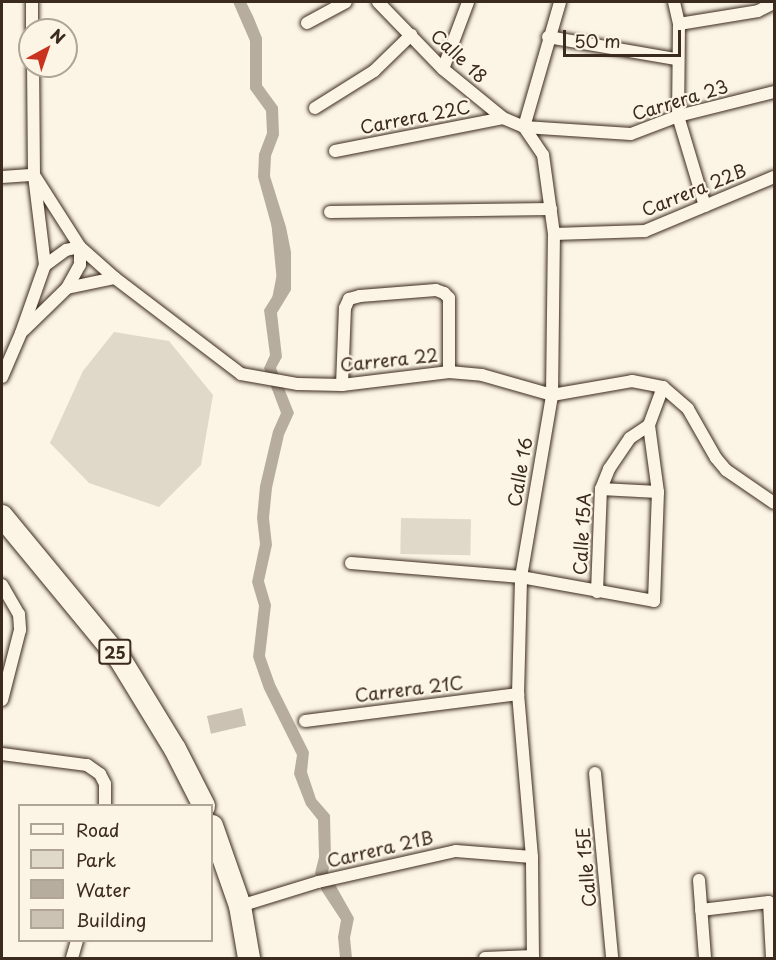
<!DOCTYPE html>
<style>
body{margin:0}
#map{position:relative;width:776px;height:960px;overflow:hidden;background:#fcf5e5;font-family:"Playpen Sans",sans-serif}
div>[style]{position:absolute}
.green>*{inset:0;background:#e0d8c8;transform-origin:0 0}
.water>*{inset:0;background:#b7ad9e}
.stream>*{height:4.5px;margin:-2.25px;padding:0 2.25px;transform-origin:2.25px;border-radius:2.25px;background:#b7ad9e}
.building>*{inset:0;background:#ccc2b3;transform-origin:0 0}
.roads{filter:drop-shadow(0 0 2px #3b2a1e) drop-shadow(0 0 2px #3b2a1e)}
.street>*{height:12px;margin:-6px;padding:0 6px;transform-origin:6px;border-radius:6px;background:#fcf5e5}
.highway>*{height:22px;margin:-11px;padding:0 11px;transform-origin:11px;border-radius:11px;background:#fcf5e5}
span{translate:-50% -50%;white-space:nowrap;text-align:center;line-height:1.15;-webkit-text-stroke:4.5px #fcf5e5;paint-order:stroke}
.shield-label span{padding:2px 4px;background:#fcf5e5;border:2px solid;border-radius:4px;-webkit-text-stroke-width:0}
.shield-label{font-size:16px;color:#3b2a1e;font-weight:700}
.street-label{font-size:18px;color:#3b2a1e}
.frame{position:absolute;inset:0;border:3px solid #3b2a1e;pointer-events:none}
.legend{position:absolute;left:18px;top:804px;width:195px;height:138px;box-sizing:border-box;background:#fcf5e5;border:2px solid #afa495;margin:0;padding:8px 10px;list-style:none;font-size:18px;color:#3b2a1e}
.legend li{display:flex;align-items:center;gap:12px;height:30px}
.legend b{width:30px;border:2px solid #afa495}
.north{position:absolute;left:18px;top:18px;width:60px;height:60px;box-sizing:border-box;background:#fcf5e5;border:2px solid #afa495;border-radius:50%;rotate:40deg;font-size:16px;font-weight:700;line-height:24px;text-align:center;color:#3b2a1e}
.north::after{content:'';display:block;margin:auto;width:21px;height:27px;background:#c8321e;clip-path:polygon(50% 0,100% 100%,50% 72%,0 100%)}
.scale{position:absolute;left:563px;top:30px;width:118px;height:27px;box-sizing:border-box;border:3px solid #3b2a1e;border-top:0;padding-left:8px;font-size:18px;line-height:21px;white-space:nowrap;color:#3b2a1e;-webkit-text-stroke:4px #fcf5e5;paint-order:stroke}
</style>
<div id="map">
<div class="green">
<i style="clip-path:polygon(114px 332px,169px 341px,213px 395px,201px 465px,159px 507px,89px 483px,50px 443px,83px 371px)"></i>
<i style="left:401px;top:518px;width:70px;height:36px;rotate:1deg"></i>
</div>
<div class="water">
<i style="clip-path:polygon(233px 2px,246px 2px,253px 16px,262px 38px,262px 85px,278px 107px,279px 135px,271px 156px,270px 176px,286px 227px,291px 252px,291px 290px,277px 313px,282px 357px,276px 368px,294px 413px,284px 435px,272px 488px,269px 518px,272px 545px,264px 581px,271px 605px,265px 656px,275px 684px,309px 752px,307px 772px,316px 799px,330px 815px,331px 858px,328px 872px,354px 918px,350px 938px,352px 958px,340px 958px,338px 937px,341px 920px,322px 891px,315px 873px,319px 857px,318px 820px,306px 805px,294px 774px,297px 755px,264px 689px,253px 657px,259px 606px,252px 582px,260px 544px,257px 518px,260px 486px,273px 431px,281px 413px,264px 368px,270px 355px,264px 310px,279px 286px,279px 253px,258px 177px,259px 154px,267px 133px,266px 111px,250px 89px,250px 41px)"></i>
</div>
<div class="stream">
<i style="left:274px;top:225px;width:51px;rotate:84.4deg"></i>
<i style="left:279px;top:276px;width:21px;rotate:101deg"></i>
</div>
<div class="building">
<i style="left:242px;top:708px;width:18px;height:36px;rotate:77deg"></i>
</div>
<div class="roads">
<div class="street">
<i style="left:32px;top:2px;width:28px;rotate:90deg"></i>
<i style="left:378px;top:2px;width:93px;rotate:45.9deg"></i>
<i style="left:443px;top:69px;width:77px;rotate:39.2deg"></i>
<i style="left:503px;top:118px;width:23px;rotate:23deg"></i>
<i style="left:524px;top:127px;width:107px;rotate:3.7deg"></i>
<i style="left:631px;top:134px;width:50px;rotate:-21deg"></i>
<i style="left:678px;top:116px;width:99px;rotate:-14deg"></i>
<i style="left:674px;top:2px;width:23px;rotate:77deg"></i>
<i style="left:679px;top:24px;width:92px;rotate:90.6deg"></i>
<i style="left:678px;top:116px;width:94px;rotate:73.3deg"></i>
<i style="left:307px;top:23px;width:44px;rotate:-28.3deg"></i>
<i style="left:679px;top:24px;width:80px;rotate:-9.3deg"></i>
<i style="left:758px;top:11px;width:18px;rotate:-27deg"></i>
<i style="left:548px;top:37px;width:130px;rotate:9.8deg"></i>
<i style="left:443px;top:69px;width:72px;rotate:-69.5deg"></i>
<i style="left:315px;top:108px;width:70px;rotate:-32.1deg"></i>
<i style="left:374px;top:71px;width:52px;rotate:-44.2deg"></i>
<i style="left:335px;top:151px;width:171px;rotate:-11.1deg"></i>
<i style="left:34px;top:175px;width:85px;rotate:57.4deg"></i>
<i style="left:80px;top:247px;width:47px;rotate:41.5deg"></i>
<i style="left:115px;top:278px;width:158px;rotate:37.3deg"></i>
<i style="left:241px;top:374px;width:58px;rotate:10deg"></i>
<i style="left:298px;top:384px;width:44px;rotate:1.3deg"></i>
<i style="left:342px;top:385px;width:108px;rotate:-6.9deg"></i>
<i style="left:449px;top:372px;width:33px;rotate:5deg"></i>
<i style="left:482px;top:375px;width:73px;rotate:15.9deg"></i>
<i style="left:552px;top:395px;width:81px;rotate:-9.9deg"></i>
<i style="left:632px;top:381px;width:32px;rotate:11deg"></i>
<i style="left:663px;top:387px;width:33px;rotate:41deg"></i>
<i style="left:688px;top:409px;width:56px;rotate:60.3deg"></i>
<i style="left:716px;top:458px;width:16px;rotate:50deg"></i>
<i style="left:726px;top:470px;width:58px;rotate:34.5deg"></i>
<i style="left:2px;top:177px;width:32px;rotate:-4deg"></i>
<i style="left:330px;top:212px;width:221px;rotate:-0.8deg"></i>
<i style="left:554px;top:234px;width:91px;rotate:-1.9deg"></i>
<i style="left:645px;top:231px;width:140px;rotate:-22.7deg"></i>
<i style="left:67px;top:288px;width:49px;rotate:-11.8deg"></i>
<i style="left:24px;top:330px;width:60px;rotate:-44.3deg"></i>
<i style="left:67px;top:288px;width:26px;rotate:-61deg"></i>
<i style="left:80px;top:265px;width:18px;rotate:-90deg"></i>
<i style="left:80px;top:247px;width:14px;rotate:168deg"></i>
<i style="left:66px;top:250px;width:26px;rotate:144deg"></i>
<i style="left:2px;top:377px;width:48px;rotate:-66.6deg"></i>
<i style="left:21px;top:333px;width:72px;rotate:-70.6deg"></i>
<i style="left:45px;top:265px;width:91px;rotate:-97deg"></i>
<i style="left:34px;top:175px;width:109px;rotate:-90.5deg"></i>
<i style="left:342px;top:385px;width:77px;rotate:-87.8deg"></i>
<i style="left:345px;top:308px;width:10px;rotate:-66deg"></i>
<i style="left:349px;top:299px;width:11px;rotate:-15deg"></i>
<i style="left:360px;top:296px;width:76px;rotate:-4.5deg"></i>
<i style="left:436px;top:290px;width:9px;rotate:21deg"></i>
<i style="left:444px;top:293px;width:7px;rotate:45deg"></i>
<i style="left:449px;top:298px;width:74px;rotate:90deg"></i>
<i style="left:601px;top:489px;width:57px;rotate:3deg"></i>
<i style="left:351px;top:563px;width:171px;rotate:4.7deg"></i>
<i style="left:521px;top:577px;width:135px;rotate:10.2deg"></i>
<i style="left:654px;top:601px;width:109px;rotate:-87.9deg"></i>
<i style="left:658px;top:492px;width:68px;rotate:-97.7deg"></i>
<i style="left:649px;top:425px;width:40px;rotate:-69.8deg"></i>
<i style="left:2px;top:585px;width:34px;rotate:60deg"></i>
<i style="left:19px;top:614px;width:16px;rotate:86deg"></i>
<i style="left:20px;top:630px;width:72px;rotate:104.4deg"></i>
<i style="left:597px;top:592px;width:103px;rotate:-87.8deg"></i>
<i style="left:601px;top:489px;width:22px;rotate:-68deg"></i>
<i style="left:609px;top:469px;width:37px;rotate:-56deg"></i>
<i style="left:630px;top:438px;width:23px;rotate:-34deg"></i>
<i style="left:305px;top:721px;width:215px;rotate:-7.2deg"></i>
<i style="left:2px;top:754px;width:86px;rotate:7.4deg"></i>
<i style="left:87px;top:765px;width:16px;rotate:35deg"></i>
<i style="left:100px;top:774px;width:11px;rotate:63deg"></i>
<i style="left:105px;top:784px;width:22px;rotate:90deg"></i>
<i style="left:595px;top:773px;width:186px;rotate:84.7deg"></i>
<i style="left:699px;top:880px;width:78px;rotate:85.6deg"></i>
<i style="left:240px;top:906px;width:82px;rotate:-17.1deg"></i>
<i style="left:318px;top:882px;width:141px;rotate:-12.7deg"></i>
<i style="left:456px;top:851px;width:76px;rotate:4.5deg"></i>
<i style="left:701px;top:910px;width:68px;rotate:-6.7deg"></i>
<i style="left:769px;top:902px;width:56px;rotate:86.9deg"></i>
<i style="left:72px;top:958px;width:19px;rotate:-74deg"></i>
<i style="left:485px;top:958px;width:48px;rotate:-2.4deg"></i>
<i style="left:533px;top:958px;width:101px;rotate:-90.6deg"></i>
<i style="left:532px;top:857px;width:164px;rotate:-94.9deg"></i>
<i style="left:518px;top:694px;width:117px;rotate:-88.5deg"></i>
<i style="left:521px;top:577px;width:185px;rotate:-80.3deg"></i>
<i style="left:552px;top:395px;width:161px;rotate:-89.3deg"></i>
<i style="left:554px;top:234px;width:80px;rotate:-97.9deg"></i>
<i style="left:543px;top:155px;width:34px;rotate:-124deg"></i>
<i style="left:524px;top:127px;width:130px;rotate:-73.9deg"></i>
</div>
<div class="highway">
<i style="left:2px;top:516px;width:185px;rotate:50.5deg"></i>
<i style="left:120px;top:659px;width:105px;rotate:58.6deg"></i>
<i style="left:175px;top:749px;width:64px;rotate:63deg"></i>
<i style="left:212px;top:826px;width:85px;rotate:70.7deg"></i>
<i style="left:240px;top:906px;width:53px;rotate:80.2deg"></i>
</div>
</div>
<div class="shield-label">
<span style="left:115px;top:652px">25</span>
</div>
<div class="street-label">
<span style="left:459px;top:56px;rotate:43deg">Calle 18</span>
<span style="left:680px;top:100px;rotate:-17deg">Carrera 23</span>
<span style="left:415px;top:117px;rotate:-11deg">Carrera 22C</span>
<span style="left:694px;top:190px;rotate:-22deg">Carrera 22B</span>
<span style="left:389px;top:360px;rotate:-6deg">Carrera 22</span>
<span style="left:520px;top:472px;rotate:-80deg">Calle 16</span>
<span style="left:582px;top:534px;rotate:-87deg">Calle 15A</span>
<span style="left:409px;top:689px;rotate:-7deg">Carrera 21C</span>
<span style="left:380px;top:849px;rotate:-13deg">Carrera 21B</span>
<span style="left:586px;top:867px;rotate:-95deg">Calle 15E</span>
</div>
<div class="frame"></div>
<ul class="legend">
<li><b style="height:8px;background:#fcf5e5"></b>Road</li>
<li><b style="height:16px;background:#e0d8c8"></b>Park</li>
<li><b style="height:16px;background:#b7ad9e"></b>Water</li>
<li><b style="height:16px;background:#ccc2b3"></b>Building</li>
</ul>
<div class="north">N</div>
<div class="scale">50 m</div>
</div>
